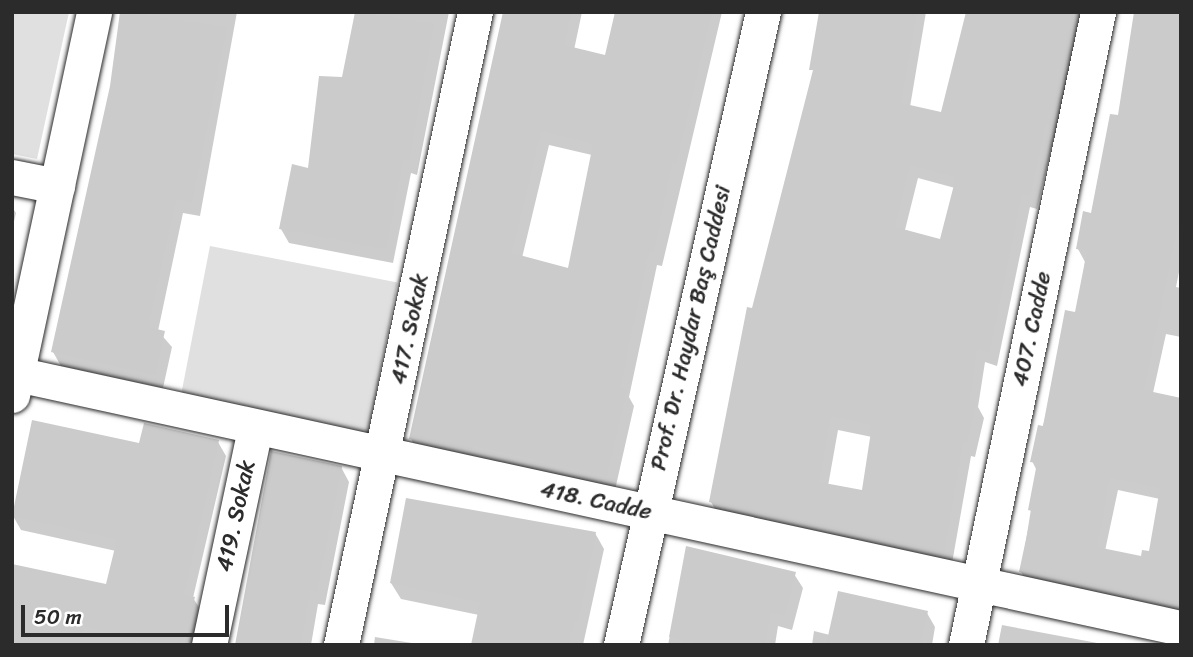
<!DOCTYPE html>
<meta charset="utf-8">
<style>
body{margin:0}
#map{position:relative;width:1193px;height:657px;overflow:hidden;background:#fff;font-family:Sriracha,sans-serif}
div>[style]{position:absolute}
.green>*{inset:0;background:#e0e0e0;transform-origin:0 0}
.shadow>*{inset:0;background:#0003}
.building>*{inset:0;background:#cbcbcb}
.roads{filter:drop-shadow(0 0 2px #2b2b2b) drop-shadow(0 0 2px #2b2b2b)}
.minor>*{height:35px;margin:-17.5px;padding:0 17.5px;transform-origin:17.5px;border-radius:17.5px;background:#fff}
span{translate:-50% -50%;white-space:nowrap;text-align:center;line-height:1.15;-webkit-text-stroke:6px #fff;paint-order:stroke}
.street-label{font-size:23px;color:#2b2b2b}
.frame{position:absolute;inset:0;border:14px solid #2b2b2b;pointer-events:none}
.scale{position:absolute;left:21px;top:605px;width:208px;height:32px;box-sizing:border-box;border:4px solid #2b2b2b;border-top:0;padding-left:9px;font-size:21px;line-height:24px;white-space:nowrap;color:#2b2b2b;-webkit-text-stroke:5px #fff;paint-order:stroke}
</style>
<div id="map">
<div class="green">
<i style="clip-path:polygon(12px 12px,69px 12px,37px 159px,12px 154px)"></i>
<i style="left:210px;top:246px;width:191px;height:154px;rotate:11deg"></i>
</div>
<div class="shadow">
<i style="clip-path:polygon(123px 12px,237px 12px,200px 216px,183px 213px,158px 331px,172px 347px,163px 388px,61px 366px,53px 352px,112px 86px)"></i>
<i style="clip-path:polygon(357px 12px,449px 12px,417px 175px,411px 173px,393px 263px,289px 243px,281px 229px,310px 170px,344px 79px)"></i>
<i style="clip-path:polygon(evenodd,505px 12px,582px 12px,574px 50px,606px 58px,616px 12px,722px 12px,662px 266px,657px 265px,629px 397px,634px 406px,615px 490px,419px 453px,411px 439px,505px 12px,549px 145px,592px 155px,569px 270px,522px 258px,549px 145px)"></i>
<i style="clip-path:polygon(evenodd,821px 12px,926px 12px,910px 107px,942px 115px,967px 13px,964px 12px,1090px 12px,1061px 139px,1054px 137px,1037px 209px,1030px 207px,997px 366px,985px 362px,978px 407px,984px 418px,975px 457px,971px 456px,951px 569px,719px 516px,711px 502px,753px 310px,814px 74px,821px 12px,918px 178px,955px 188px,941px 241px,905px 230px,918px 178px,821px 12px,838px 430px,872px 437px,863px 492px,828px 486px,838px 430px)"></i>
<i style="clip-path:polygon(evenodd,1136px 12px,1181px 12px,1181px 262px,1176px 287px,1181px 288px,1181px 337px,1166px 334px,1153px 393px,1181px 400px,1181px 616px,1029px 585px,1021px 572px,1037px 471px,1032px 461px,1077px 315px,1085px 262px,1078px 249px,1093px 215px,1119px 117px,1136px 12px,1118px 490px,1160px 499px,1151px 553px,1142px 558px,1105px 551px,1118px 490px)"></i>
<i style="clip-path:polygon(12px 207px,16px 213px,12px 230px)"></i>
<i style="clip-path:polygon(218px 442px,226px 456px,193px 598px,202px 612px,194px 645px,12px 645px,108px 586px,116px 551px,21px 530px,13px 516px,140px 445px)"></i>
<i style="clip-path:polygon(341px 467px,349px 482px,325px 605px,318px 604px,311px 645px,238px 645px)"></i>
<i style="clip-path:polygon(595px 533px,604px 549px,583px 645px,473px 645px,479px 615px,401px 599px,391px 583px)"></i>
<i style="clip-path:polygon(687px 548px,794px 574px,803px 588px,792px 630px,778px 626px,775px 645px,668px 645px)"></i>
<i style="clip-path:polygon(927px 613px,935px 627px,932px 645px,812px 645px,814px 631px,830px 635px)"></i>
<i style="clip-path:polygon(1002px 625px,1108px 645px,998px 645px)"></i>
<i style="clip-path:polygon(375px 637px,424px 645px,374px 645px)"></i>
</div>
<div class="building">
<i style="clip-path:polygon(120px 12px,227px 27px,192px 203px,176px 199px,148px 327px,165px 331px,155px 375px,51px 352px,110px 86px)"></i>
<i style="clip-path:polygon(355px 12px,434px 24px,409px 161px,403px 160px,386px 249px,279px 229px,292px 164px,308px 168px,319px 76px,342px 77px)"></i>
<i style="clip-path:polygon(evenodd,503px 12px,571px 12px,564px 45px,605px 55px,615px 12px,712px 12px,676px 164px,672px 163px,654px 252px,649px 251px,620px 388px,627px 390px,607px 476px,473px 446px,472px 450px,409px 439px,503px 12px,541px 131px,593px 144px,568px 268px,512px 253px,541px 131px)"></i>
<i style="clip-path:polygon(evenodd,819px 12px,917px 12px,901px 103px,941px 112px,966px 12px,1077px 12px,1053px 126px,1046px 124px,1030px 196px,1022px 194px,989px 353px,977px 349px,970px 400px,977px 402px,967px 443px,963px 443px,944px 556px,709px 502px,747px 307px,752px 308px,813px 70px,809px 70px,819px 12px,910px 165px,956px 177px,940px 239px,895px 227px,910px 165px,819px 12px,831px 416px,872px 425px,862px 490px,819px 482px,831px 416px)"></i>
<i style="clip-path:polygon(evenodd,1134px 12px,1181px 12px,1181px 209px,1144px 390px,1181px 398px,1181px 605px,1019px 572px,1032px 511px,1028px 510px,1037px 463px,1030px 462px,1038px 425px,1043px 426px,1065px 310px,1075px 312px,1087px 251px,1076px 249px,1083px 211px,1091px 213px,1110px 114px,1118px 115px,1134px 12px,1110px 478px,1160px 488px,1149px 551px,1142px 550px,1141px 556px,1097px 547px,1110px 478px)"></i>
<i style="clip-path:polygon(32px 420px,139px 443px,144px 423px,219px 440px,184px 594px,195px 597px,182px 645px,153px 645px,83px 626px,79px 645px,12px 645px,12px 564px,106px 584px,117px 539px,12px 516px)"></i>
<i style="clip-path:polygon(271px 451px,342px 466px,317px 591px,310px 590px,301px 645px,235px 645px)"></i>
<i style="clip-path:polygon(406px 498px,596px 532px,578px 622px,574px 621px,569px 645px,471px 645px,480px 602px,390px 583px)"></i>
<i style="clip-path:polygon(686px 546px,796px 572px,785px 616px,770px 613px,766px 645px,705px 645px,669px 637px)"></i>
<i style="clip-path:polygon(838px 591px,928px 611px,920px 645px,826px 645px)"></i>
</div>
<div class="roads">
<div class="minor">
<i style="left:12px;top:177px;width:46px;rotate:11.3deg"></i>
<i style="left:12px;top:373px;width:1196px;rotate:12.31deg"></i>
<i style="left:12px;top:395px;width:392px;rotate:-77.9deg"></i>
<i style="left:209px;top:645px;width:222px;rotate:-78deg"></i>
<i style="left:341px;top:645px;width:647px;rotate:-78.05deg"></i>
<i style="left:621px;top:645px;width:649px;rotate:-77.36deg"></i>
<i style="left:966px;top:645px;width:647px;rotate:-78.22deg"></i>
</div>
</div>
<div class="street-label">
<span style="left:691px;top:328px;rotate:-77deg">Prof. Dr. Haydar Baş Caddesi</span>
<span style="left:410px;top:329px;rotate:-78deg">417. Sokak</span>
<span style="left:1032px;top:329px;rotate:-78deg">407. Cadde</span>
<span style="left:596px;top:501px;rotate:12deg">418. Cadde</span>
<span style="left:236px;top:516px;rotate:-78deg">419. Sokak</span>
</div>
<div class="frame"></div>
<div class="scale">50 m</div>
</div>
